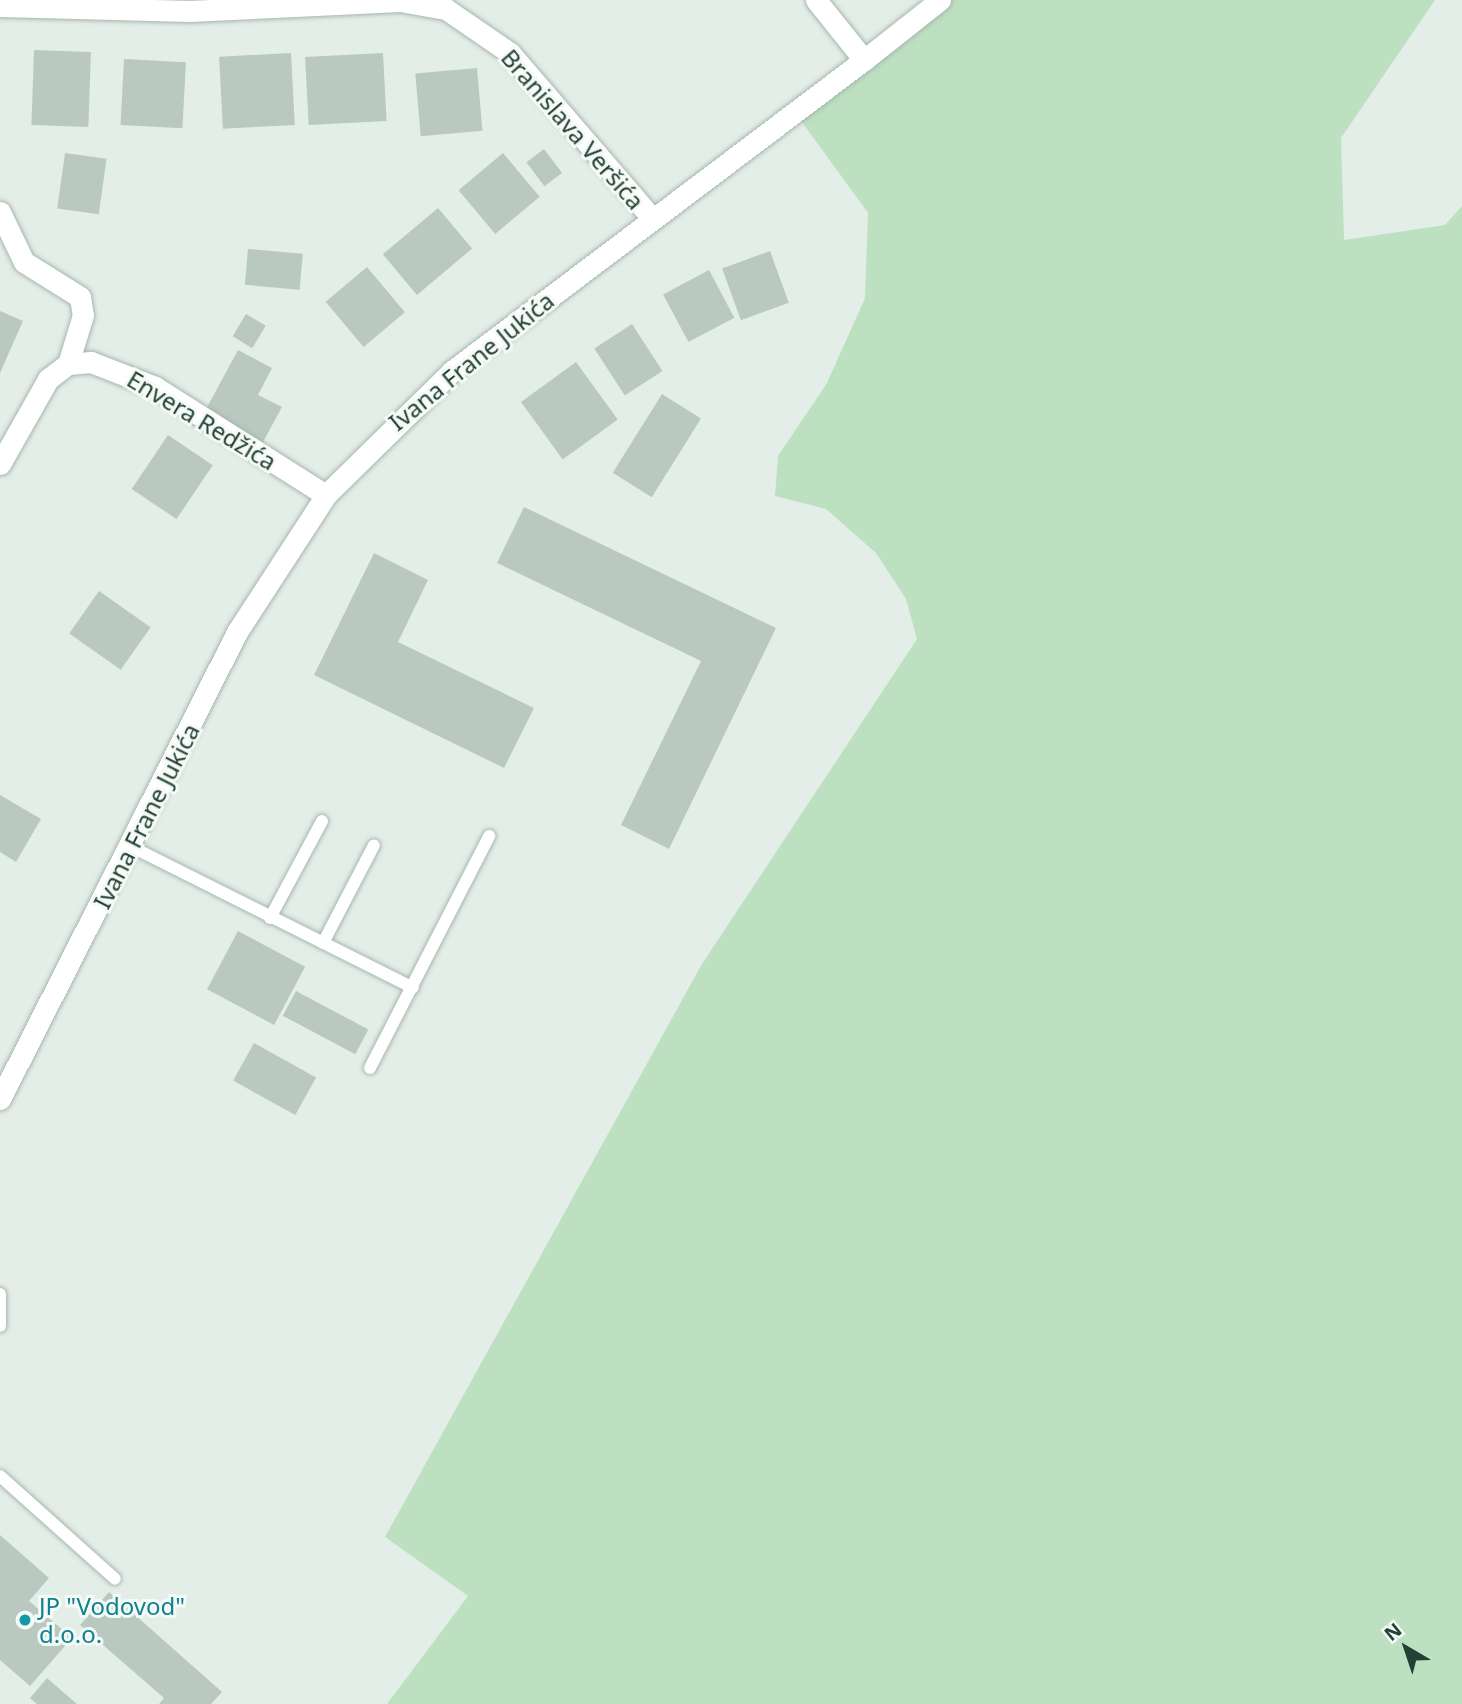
<!DOCTYPE html>
<meta charset="utf-8">
<style>
body{margin:0}
#map{position:relative;width:1462px;height:1704px;overflow:hidden;background:#e4eee8;font-family:"Noto Sans",sans-serif}
div>[style]{position:absolute}
.green>*{inset:0;background:#bde0c1}
.building>*{inset:0;background:#b9c9c1;transform-origin:0 0}
.roads{filter:drop-shadow(0 0 2px #a6b7ae) drop-shadow(0 0 2px #a6b7ae)}
.service>*{height:12px;margin:-6px;padding:0 6px;transform-origin:6px;border-radius:6px;background:#fff}
.minor>*{height:21px;margin:-10.5px;padding:0 10.5px;transform-origin:10.5px;border-radius:10.5px;background:#fff}
.tertiary>*{height:21px;margin:-10.5px;padding:0 10.5px;transform-origin:10.5px;border-radius:10.5px;background:#fff}
.dots>*{width:19px;height:19px;translate:-50% -50%;box-sizing:border-box;border:4px solid #f5faf7;border-radius:50%}
span{translate:-50% -50%;white-space:nowrap;text-align:center;line-height:1.15;-webkit-text-stroke:6px #f5faf7;paint-order:stroke}
.street-label{font-size:24px;color:#234134}
.culture-label{font-size:24px;color:#0d838f}
.left{translate:0 -50%;text-align:left}
.north{position:absolute;left:1371px;top:1613px;width:70px;height:70px;-webkit-text-stroke:5px #f5faf7;paint-order:stroke;rotate:321deg;font-size:19px;font-weight:700;line-height:28px;text-align:center;color:#234134}
.north::after{content:'';display:block;margin:auto;width:24px;height:32px;background:#234134;clip-path:polygon(50% 0,100% 100%,50% 72%,0 100%)}
</style>
<div id="map">
<div class="green">
<i style="clip-path:polygon(940px 0,1435px 0,1341px 138px,1344px 240px,1445px 225px,1462px 206px,1462px 1704px,387px 1704px,468px 1596px,385px 1537px,702px 964px,917px 639px,906px 599px,876px 553px,826px 509px,775px 496px,778px 456px,827px 383px,865px 298px,868px 213px,794px 111px)"></i>
</div>
<div class="building">
<i style="left:34px;top:50px;width:57px;height:75px;rotate:2deg"></i>
<i style="left:291px;top:53px;width:72px;height:72px;rotate:87deg"></i>
<i style="left:383px;top:53px;width:68px;height:78px;rotate:87deg"></i>
<i style="left:124px;top:59px;width:62px;height:66px;rotate:3deg"></i>
<i style="left:477px;top:68px;width:63px;height:62px;rotate:85deg"></i>
<i style="left:544px;top:149px;width:30px;height:22px;rotate:53deg"></i>
<i style="left:65px;top:153px;width:42px;height:56px;rotate:8deg"></i>
<i style="left:503px;top:153px;width:57px;height:58px;rotate:50deg"></i>
<i style="left:438px;top:208px;width:53px;height:72px;rotate:50deg"></i>
<i style="left:248px;top:249px;width:55px;height:36px;rotate:5deg"></i>
<i style="left:770px;top:251px;width:55px;height:51px;rotate:70deg"></i>
<i style="left:367px;top:267px;width:59px;height:54px;rotate:50deg"></i>
<i style="left:709px;top:270px;width:54px;height:52px;rotate:62deg"></i>
<i style="clip-path:polygon(0 311px,23px 321px,0 373px)"></i>
<i style="left:246px;top:314px;width:23px;height:26px;rotate:31deg"></i>
<i style="left:632px;top:324px;width:56px;height:45px;rotate:57deg"></i>
<i style="clip-path:polygon(238px 350px,272px 368px,258px 395px,282px 407px,263px 442px,205px 411px)"></i>
<i style="left:576px;top:362px;width:71px;height:68px;rotate:54deg"></i>
<i style="left:662px;top:394px;width:46px;height:93px;rotate:32deg"></i>
<i style="left:168px;top:435px;width:54px;height:65px;rotate:34deg"></i>
<i style="clip-path:polygon(524px 507px,776px 628px,669px 849px,621px 825px,701px 661px,497px 563px)"></i>
<i style="clip-path:polygon(374px 553px,428px 580px,398px 642px,534px 708px,504px 768px,314px 675px)"></i>
<i style="left:99px;top:591px;width:63px;height:52px;rotate:35deg"></i>
<i style="clip-path:polygon(0 795px,41px 819px,16px 862px,0 852px)"></i>
<i style="left:238px;top:931px;width:76px;height:66px;rotate:28deg"></i>
<i style="left:296px;top:991px;width:82px;height:28px;rotate:28deg"></i>
<i style="left:254px;top:1043px;width:71px;height:43px;rotate:29deg"></i>
<i style="clip-path:polygon(0 1535px,49px 1578px,29px 1601px,72px 1638px,30px 1686px,0 1660px)"></i>
<i style="clip-path:polygon(109px 1592px,222px 1692px,211px 1704px,159px 1704px,164px 1698px,80px 1625px)"></i>
<i style="clip-path:polygon(47px 1678px,77px 1704px,37px 1704px,30px 1698px)"></i>
</div>
<div class="roads">
<div class="service">
<i style="left:132px;top:847px;width:314px;rotate:26.6deg"></i>
<i style="left:270px;top:918px;width:110px;rotate:-61.8deg"></i>
<i style="left:323px;top:943px;width:110px;rotate:-62.5deg"></i>
<i style="left:370px;top:1068px;width:261px;rotate:-62.8deg"></i>
<i style="left:0;top:1294px;width:32px;rotate:90deg"></i>
<i style="left:0;top:1476px;width:154px;rotate:41.8deg"></i>
</div>
<div class="minor">
<i style="left:0;top:6px;width:190px;rotate:1.5deg"></i>
<i style="left:190px;top:11px;width:210px;rotate:-2.7deg"></i>
<i style="left:400px;top:1px;width:47px;rotate:9.9deg"></i>
<i style="left:446px;top:9px;width:78px;rotate:34.5deg"></i>
<i style="left:510px;top:53px;width:218px;rotate:49.3deg"></i>
<i style="left:0;top:212px;width:55px;rotate:64.4deg"></i>
<i style="left:24px;top:262px;width:66px;rotate:32deg"></i>
<i style="left:80px;top:297px;width:18px;rotate:81deg"></i>
<i style="left:83px;top:315px;width:51px;rotate:107deg"></i>
<i style="left:0;top:464px;width:98px;rotate:-60.5deg"></i>
<i style="left:48px;top:379px;width:25px;rotate:-37deg"></i>
<i style="left:68px;top:364px;width:23px;rotate:-5deg"></i>
<i style="left:91px;top:362px;width:69px;rotate:21.3deg"></i>
<i style="left:155px;top:387px;width:202px;rotate:32.3deg"></i>
<i style="left:0;top:1099px;width:524px;rotate:-63.09deg"></i>
<i style="left:237px;top:632px;width:163px;rotate:-57deg"></i>
<i style="left:326px;top:495px;width:177px;rotate:-44.5deg"></i>
<i style="left:452px;top:371px;width:516px;rotate:-37.05deg"></i>
</div>
<div class="tertiary">
<i style="left:816px;top:0;width:77px;rotate:51.3deg"></i>
<i style="left:864px;top:60px;width:97px;rotate:-38.3deg"></i>
</div>
</div>
<div class="dots">
<i style="left:25px;top:1620px;background:#0f9aa8"></i>
</div>
<div class="street-label">
<span style="left:573px;top:129px;rotate:49deg">Branislava Veršića</span>
<span style="left:471px;top:361px;rotate:-39deg">Ivana Frane Jukića</span>
<span style="left:202px;top:420px;rotate:31deg">Envera Redžića</span>
<span style="left:146px;top:816px;rotate:-63deg">Ivana Frane Jukića</span>
</div>
<div class="culture-label">
<span class="left" style="left:39px;top:1620px">JP "Vodovod"<br>d.o.o.</span>
</div>
<div class="north">N</div>
</div>
